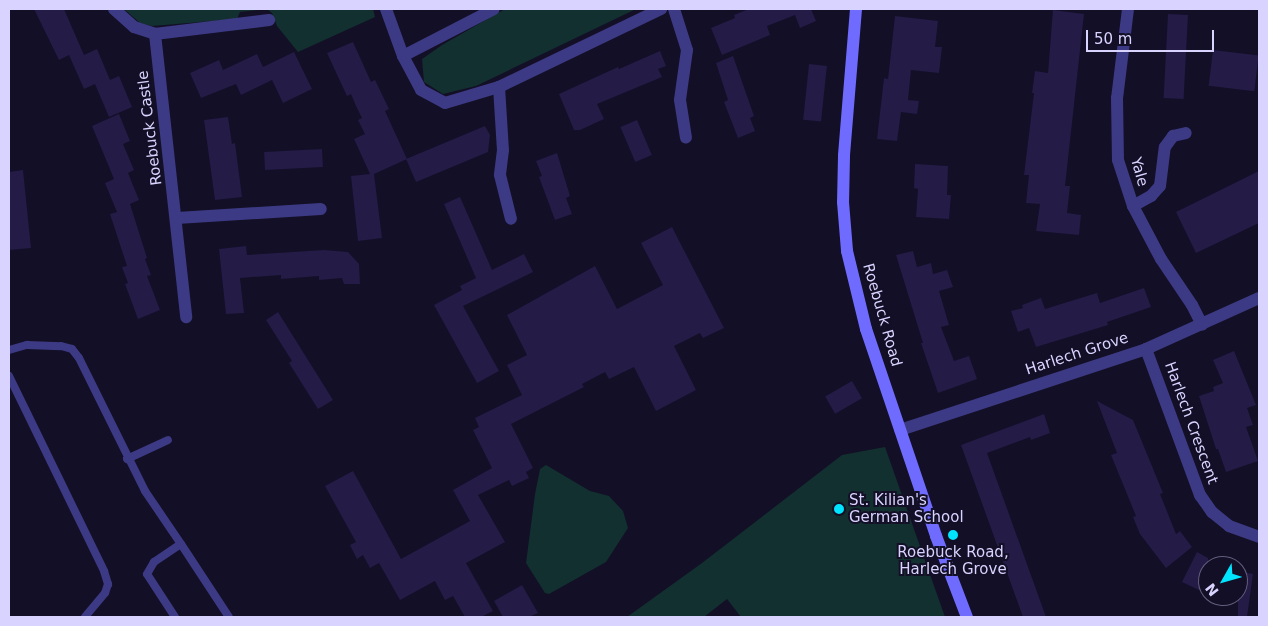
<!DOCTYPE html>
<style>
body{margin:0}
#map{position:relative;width:1268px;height:626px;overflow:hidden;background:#130f26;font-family:"DejaVu Sans",sans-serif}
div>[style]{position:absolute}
.green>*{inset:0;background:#12302f}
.building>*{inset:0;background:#241b47;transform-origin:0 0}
.lane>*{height:8px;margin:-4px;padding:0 4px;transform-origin:4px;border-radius:4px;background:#3d3a85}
.street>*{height:12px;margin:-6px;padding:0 6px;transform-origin:6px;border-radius:6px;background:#3d3a85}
.secondary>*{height:12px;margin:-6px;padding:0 6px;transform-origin:6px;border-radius:6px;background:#6f6bff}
.dots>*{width:14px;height:14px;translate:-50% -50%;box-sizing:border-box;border:2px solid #130f26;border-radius:50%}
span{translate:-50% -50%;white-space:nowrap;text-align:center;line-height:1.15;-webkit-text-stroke:4px #130f26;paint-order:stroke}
.street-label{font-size:15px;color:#d9d4ff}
.poi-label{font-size:15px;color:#d9d4ff}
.left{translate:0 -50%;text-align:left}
.frame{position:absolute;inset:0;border:10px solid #d9d4ff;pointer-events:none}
.north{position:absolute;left:1198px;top:556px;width:50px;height:50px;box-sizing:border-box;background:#130f26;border:1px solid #625e7d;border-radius:50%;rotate:232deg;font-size:14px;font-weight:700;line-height:20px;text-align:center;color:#d9d4ff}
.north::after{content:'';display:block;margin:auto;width:18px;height:22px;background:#00e5ff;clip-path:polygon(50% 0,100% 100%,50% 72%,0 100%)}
.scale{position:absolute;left:1086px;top:30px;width:128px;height:22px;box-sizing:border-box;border:2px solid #d9d4ff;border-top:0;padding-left:6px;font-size:15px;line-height:18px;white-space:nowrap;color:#d9d4ff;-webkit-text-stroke:4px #130f26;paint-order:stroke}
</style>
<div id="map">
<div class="green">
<i style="clip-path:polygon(124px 9px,373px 9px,375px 17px,298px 52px,277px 26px,272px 13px,267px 9px,240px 12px,237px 19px,152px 26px,140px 23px)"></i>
<i style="clip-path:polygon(505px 9px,636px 9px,476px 86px,443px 94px,424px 82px,422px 59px,442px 45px)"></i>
<i style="clip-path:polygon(885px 447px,945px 617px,741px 617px,727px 599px,704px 617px,627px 617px,702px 563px,842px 455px)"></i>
<i style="clip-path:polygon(546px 465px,590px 491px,609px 496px,623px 511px,628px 528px,606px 562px,549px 594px,545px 593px,526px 563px,535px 494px,540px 469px)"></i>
</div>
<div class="building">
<i style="clip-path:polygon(34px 9px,64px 9px,84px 55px,97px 49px,110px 80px,119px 76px,132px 107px,109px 117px,95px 84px,84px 89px,69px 55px,59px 60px)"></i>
<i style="clip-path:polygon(749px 9px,811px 9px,816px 21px,800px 28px,795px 15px,767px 26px,770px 35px,722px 55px,711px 28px,735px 18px,734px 15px)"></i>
<i style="clip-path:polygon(1053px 10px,1084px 14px,1065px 186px,1070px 186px,1067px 213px,1081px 215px,1079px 235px,1036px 231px,1040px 204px,1026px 203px,1029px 175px,1024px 175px,1034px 93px,1032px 93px,1035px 71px,1048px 73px)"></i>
<i style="left:1168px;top:14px;width:20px;height:84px;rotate:3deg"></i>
<i style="clip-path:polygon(895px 16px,938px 21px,935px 47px,942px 47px,939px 73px,911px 70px,908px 100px,919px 101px,917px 114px,901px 112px,897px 141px,877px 139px,884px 78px,888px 79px)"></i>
<i style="clip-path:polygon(353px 42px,371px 82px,375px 80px,389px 109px,385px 111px,407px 159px,374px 174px,382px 238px,358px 241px,351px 176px,370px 174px,354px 139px,365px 134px,358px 120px,362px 118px,356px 106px,351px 94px,347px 96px,327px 53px)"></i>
<i style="left:1213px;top:50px;width:46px;height:36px;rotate:7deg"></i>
<i style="clip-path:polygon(660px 51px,666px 66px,658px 69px,662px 77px,597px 104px,604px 119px,580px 130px,574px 130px,559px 94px,618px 67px,619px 69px)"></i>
<i style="clip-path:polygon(294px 52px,312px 89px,283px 103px,272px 80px,241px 95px,236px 84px,201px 98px,190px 73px,219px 60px,223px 70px,257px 54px,263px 67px)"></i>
<i style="clip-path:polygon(733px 56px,754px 116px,750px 118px,755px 131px,738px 138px,724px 102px,728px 100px,716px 63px)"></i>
<i style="left:809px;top:64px;width:18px;height:56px;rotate:6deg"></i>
<i style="clip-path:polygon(119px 114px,130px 141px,123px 144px,134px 170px,128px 173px,139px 200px,130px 204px,147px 258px,145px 259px,151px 275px,147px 276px,160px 310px,138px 319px,125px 284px,128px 283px,122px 267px,127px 266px,110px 214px,117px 212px,105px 183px,114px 179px,92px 126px)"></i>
<i style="clip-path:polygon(228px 117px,232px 144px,235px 143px,242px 197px,215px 200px,204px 120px)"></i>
<i style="left:637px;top:120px;width:38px;height:18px;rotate:67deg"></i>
<i style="clip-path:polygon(485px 126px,490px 135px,488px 152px,416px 182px,406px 159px)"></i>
<i style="left:322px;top:149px;width:18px;height:58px;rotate:87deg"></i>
<i style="clip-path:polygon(557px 153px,570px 196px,566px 198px,572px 214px,555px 220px,539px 177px,542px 176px,536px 161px)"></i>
<i style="clip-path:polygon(915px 164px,948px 166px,947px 195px,951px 195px,949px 219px,916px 217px,918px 189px,914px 188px)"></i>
<i style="clip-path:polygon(23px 170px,31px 248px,9px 250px,9px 172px)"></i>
<i style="clip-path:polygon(1259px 171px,1259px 223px,1196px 253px,1176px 212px)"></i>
<i style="clip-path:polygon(460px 197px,492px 270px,524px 254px,533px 272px,463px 306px,499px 371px,477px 383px,434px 305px,462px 290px,460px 286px,476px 278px,444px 204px)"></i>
<i style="clip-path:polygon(672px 227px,724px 328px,703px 338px,700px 333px,674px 346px,696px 390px,656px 411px,634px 367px,609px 379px,605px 372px,582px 384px,584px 387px,511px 424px,533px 468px,526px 472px,529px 478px,512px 486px,509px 480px,478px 495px,505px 542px,466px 563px,493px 611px,481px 617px,465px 617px,453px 596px,445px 600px,435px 581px,400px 600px,379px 563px,370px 568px,363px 555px,357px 559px,350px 545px,356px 542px,325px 486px,353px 471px,401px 559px,470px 521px,453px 490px,492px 468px,473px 430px,479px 427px,475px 418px,522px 395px,507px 365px,527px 355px,507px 315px,595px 266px,617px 309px,663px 285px,641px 243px)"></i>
<i style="clip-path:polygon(246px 246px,247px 255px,324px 250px,348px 252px,359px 264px,360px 284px,344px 284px,342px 278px,319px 280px,319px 276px,281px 279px,281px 275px,240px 278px,244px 313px,226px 314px,219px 249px)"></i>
<i style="clip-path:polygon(913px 251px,917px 267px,931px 263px,933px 274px,947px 270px,953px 287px,939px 291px,949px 325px,941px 327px,954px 361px,969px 356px,977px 379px,938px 393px,921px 343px,923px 343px,896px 255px)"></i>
<i style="clip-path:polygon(1144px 288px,1151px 307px,1107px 322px,1108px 325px,1036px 347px,1029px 328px,1018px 332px,1011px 311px,1023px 308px,1022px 305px,1041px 298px,1045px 309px,1097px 293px,1100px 303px)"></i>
<i style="clip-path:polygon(278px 312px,333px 400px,318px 409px,289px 363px,292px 361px,266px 320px)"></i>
<i style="clip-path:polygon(1234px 351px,1256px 405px,1247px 408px,1253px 425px,1246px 427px,1258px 461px,1226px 472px,1218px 449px,1216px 449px,1199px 396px,1214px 391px,1213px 387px,1223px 383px,1213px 360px)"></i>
<i style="left:852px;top:381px;width:20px;height:31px;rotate:60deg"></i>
<i style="clip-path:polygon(1097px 401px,1133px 420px,1163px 493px,1160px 494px,1176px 534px,1180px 531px,1192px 547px,1166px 568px,1140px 534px,1133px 517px,1136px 516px,1111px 455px,1117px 453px)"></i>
<i style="clip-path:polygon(1044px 414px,1050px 433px,1031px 440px,1030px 437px,987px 453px,1046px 617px,1023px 617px,961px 445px)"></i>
<i style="clip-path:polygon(1197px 552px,1208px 558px,1208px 577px,1201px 591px,1182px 582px)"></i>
<i style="clip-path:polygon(1238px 571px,1253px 574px,1247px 617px,1238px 617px)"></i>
<i style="clip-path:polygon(522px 585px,538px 613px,529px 617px,503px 617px,494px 601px)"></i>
</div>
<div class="lane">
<i style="left:9px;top:350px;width:19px;rotate:-16deg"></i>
<i style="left:27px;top:345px;width:34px;rotate:2deg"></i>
<i style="left:61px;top:346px;width:11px;rotate:15deg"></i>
<i style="left:72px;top:349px;width:11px;rotate:52deg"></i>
<i style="left:79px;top:358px;width:148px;rotate:63.6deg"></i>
<i style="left:145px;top:491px;width:64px;rotate:55.8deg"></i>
<i style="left:9px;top:376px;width:217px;rotate:64deg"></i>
<i style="left:104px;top:571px;width:14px;rotate:73deg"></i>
<i style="left:108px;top:584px;width:9px;rotate:108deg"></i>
<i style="left:105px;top:593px;width:31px;rotate:130deg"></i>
<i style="left:127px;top:459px;width:45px;rotate:-24.9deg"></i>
<i style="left:175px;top:617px;width:51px;rotate:-123.1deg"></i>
<i style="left:147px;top:574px;width:14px;rotate:-60deg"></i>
<i style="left:154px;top:562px;width:32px;rotate:-34deg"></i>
<i style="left:181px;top:544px;width:87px;rotate:56.7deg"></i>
</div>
<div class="street">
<i style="left:114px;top:9px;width:27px;rotate:42deg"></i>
<i style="left:134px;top:27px;width:22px;rotate:18deg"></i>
<i style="left:155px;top:34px;width:115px;rotate:-7deg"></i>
<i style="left:386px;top:9px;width:50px;rotate:70.1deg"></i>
<i style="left:403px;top:56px;width:102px;rotate:-27.3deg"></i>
<i style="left:674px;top:9px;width:43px;rotate:72.4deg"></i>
<i style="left:687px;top:50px;width:50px;rotate:98deg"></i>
<i style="left:680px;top:100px;width:38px;rotate:81deg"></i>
<i style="left:1128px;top:9px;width:90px;rotate:97deg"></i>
<i style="left:1117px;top:98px;width:62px;rotate:89.1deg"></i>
<i style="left:1118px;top:160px;width:48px;rotate:71.9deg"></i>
<i style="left:1133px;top:206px;width:60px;rotate:62.2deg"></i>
<i style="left:1161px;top:259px;width:55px;rotate:56deg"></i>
<i style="left:1192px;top:305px;width:22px;rotate:63deg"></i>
<i style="left:155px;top:34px;width:285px;rotate:83.7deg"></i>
<i style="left:403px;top:56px;width:38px;rotate:62deg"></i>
<i style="left:421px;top:90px;width:27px;rotate:28deg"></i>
<i style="left:445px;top:103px;width:56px;rotate:-16.5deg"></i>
<i style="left:499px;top:87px;width:180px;rotate:-25.7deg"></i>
<i style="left:499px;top:87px;width:63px;rotate:86.4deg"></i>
<i style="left:503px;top:150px;width:25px;rotate:97deg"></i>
<i style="left:500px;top:175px;width:45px;rotate:76deg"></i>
<i style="left:1133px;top:206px;width:21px;rotate:-29deg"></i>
<i style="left:1151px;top:196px;width:13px;rotate:-48deg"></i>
<i style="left:1160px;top:186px;width:39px;rotate:-83deg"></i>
<i style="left:1165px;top:147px;width:14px;rotate:-54deg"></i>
<i style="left:1173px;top:136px;width:13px;rotate:-13deg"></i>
<i style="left:177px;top:218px;width:144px;rotate:-3.6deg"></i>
<i style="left:1146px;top:349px;width:156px;rotate:69.7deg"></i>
<i style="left:1200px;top:495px;width:21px;rotate:55deg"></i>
<i style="left:1212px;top:512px;width:22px;rotate:39deg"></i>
<i style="left:1229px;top:526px;width:32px;rotate:20deg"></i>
<i style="left:900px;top:430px;width:259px;rotate:-18.2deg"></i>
<i style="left:1146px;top:349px;width:124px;rotate:-24.3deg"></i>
</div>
<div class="secondary">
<i style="left:856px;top:9px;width:147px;rotate:94.7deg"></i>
<i style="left:844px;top:156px;width:46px;rotate:91.2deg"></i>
<i style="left:843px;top:202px;width:49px;rotate:85.3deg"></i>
<i style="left:847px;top:251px;width:80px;rotate:76.3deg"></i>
<i style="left:866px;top:329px;width:219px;rotate:71.3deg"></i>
<i style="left:936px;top:536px;width:87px;rotate:69.1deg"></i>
</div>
<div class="dots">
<i style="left:839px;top:509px;background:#00e5ff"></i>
<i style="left:953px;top:535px;background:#00e5ff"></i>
</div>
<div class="street-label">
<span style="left:150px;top:128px;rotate:-97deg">Roebuck Castle</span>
<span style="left:1139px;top:172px;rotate:74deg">Yale</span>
<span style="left:882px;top:315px;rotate:74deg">Roebuck Road</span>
<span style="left:1077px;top:354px;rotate:-18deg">Harlech Grove</span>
<span style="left:1191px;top:423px;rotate:70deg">Harlech Crescent</span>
</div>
<div class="poi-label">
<span class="left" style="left:849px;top:509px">St. Kilian's<br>German School</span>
<span style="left:953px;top:561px">Roebuck Road,<br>Harlech Grove</span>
</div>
<div class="frame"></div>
<div class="north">N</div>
<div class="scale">50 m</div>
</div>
